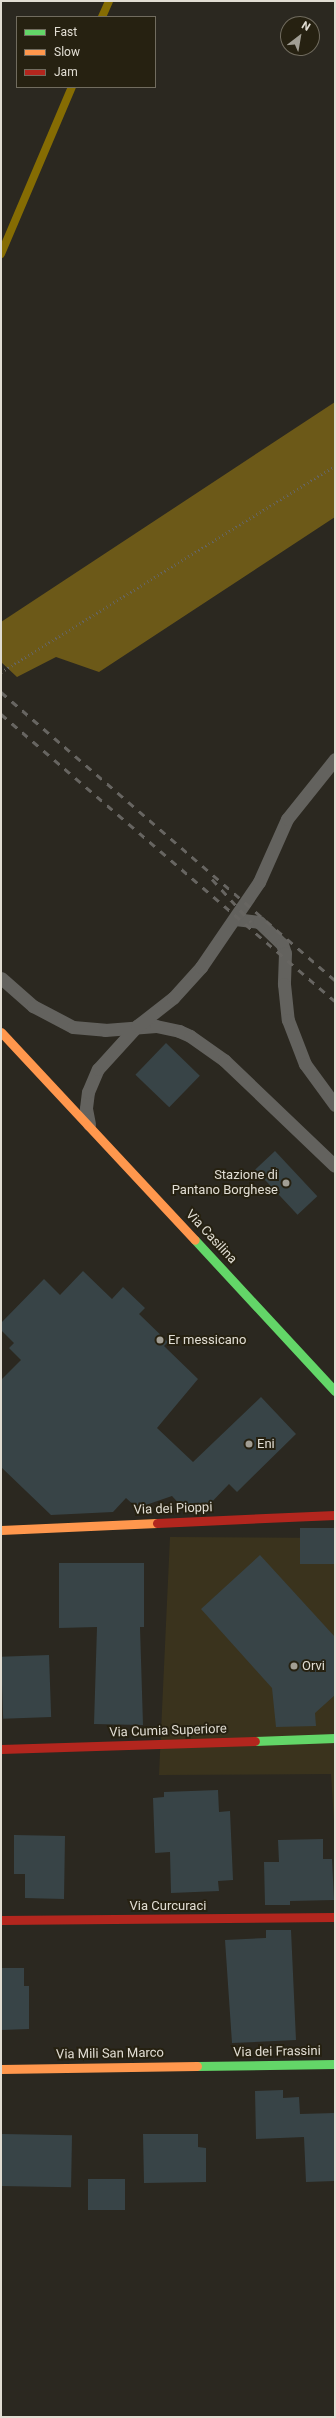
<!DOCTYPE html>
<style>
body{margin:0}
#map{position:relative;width:336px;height:2418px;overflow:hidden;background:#2b2820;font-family:Roboto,sans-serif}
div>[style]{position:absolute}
.built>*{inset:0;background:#3a331d}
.forest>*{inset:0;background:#6c5918}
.stream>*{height:8px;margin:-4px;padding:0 4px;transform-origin:4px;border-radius:4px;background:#856c03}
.building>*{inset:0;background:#384447;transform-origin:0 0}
.path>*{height:2.5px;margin-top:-1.25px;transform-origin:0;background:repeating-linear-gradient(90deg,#65645e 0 1px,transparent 0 4px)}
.lane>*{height:13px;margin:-6.5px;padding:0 6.5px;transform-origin:6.5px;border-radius:6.5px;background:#63625e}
.fast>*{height:9px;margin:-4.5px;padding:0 4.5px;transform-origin:4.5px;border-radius:4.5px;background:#63d668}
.slow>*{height:9px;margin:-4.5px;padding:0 4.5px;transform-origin:4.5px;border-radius:4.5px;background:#ff974d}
.jam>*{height:9px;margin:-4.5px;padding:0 4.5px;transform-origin:4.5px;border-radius:4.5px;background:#b3261e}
.rail>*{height:3px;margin-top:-1.5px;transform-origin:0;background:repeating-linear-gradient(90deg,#676561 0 7px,transparent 0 14px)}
.dots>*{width:11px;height:11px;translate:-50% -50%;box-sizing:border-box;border:2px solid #262111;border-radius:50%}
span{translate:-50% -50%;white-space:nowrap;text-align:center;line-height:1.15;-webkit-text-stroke:4px #262111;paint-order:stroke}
.poi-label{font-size:13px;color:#e1ddd3}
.right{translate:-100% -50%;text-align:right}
.left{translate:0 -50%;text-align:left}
.street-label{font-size:13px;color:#e1ddd3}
.frame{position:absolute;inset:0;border:2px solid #e1ddd3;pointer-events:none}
.legend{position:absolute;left:16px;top:16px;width:140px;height:72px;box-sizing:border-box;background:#262111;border:1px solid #716c5f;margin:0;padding:5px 7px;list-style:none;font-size:12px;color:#e1ddd3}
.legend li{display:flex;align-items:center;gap:8px;height:20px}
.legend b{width:20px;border:1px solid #716c5f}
.north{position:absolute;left:280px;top:16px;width:40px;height:40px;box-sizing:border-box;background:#262111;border:1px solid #716c5f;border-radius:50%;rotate:31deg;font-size:11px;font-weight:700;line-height:16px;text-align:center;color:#e1ddd3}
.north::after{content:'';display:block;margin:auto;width:14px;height:18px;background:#a19e94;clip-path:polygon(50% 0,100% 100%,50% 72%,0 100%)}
</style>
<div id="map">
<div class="built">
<i style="clip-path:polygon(170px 1537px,335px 1538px,335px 1838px,331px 1774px,159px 1775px)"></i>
</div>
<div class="forest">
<i style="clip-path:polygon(335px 402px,335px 517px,99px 672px,56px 657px,17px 677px,1px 662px,1px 622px)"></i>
</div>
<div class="stream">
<i style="left:102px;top:17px;width:17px;rotate:-66deg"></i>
<i style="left:1px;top:254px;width:181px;rotate:-67deg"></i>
</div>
<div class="building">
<i style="left:166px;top:1043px;width:47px;height:44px;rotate:44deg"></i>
<i style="left:275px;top:1151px;width:62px;height:27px;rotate:47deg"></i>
<i style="clip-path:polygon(83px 1271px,112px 1299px,123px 1287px,145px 1308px,139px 1314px,168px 1342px,164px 1346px,198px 1379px,157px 1428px,193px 1462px,261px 1397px,296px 1434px,237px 1492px,229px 1484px,206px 1508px,184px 1509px,172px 1496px,137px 1508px,126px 1498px,113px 1512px,51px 1515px,1px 1467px,1px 1380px,21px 1360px,9px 1348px,14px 1343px,1px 1330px,1px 1323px,44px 1279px,60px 1295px)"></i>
<i style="left:335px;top:1528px;width:36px;height:35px;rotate:90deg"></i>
<i style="clip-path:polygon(260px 1555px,335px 1637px,335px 1695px,315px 1713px,316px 1726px,276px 1727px,272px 1688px,201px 1609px)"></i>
<i style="clip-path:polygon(59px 1563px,144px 1563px,144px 1627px,140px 1627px,143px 1725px,94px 1724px,97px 1627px,59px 1628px)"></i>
<i style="left:49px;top:1655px;width:62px;height:48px;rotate:88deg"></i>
<i style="clip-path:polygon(218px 1790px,219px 1812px,230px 1811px,233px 1880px,218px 1881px,219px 1891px,171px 1893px,170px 1852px,155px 1853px,153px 1798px,164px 1797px,164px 1792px)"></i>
<i style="clip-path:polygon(14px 1835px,65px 1836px,64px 1899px,25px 1898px,25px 1874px,14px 1874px)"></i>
<i style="clip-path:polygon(323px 1839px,323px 1859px,332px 1859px,334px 1900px,290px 1901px,290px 1905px,265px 1905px,264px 1862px,279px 1862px,278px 1840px)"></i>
<i style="clip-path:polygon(266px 1930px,291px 1930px,296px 2040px,232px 2043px,225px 1940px,266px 1938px)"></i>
<i style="clip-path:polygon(1px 1968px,24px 1968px,24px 1986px,29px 1986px,29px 2029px,1px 2030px)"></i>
<i style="clip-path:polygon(283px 2090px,283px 2098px,299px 2097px,300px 2114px,335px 2113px,335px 2181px,306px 2182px,304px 2137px,256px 2139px,255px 2091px)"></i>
<i style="left:2px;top:2134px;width:70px;height:52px;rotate:1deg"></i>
<i style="clip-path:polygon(143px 2134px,198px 2134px,198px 2147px,206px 2148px,206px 2182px,144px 2183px)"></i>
<i style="left:88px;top:2179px;width:37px;height:31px"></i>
</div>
<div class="path">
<i style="left:1px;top:672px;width:392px;rotate:-31.7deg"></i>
</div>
<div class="lane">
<i style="left:235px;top:919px;width:24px;rotate:7deg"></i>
<i style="left:259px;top:922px;width:32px;rotate:44deg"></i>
<i style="left:282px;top:944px;width:9px;rotate:72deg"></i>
<i style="left:285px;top:953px;width:31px;rotate:92deg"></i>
<i style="left:284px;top:984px;width:36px;rotate:84deg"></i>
<i style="left:288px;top:1020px;width:47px;rotate:68.9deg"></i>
<i style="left:305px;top:1064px;width:51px;rotate:53.8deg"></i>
<i style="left:1px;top:978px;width:43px;rotate:41.2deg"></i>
<i style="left:33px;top:1006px;width:45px;rotate:27.7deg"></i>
<i style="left:73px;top:1027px;width:32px;rotate:5deg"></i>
<i style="left:105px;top:1030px;width:51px;rotate:-4.5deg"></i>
<i style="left:156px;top:1026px;width:24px;rotate:12deg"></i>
<i style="left:179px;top:1031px;width:12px;rotate:24deg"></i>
<i style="left:190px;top:1036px;width:42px;rotate:35.2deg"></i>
<i style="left:224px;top:1060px;width:153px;rotate:43.7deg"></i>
<i style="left:89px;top:1124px;width:16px;rotate:-101deg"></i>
<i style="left:86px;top:1108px;width:16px;rotate:-83deg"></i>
<i style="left:88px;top:1092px;width:25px;rotate:-67deg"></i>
<i style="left:98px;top:1069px;width:58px;rotate:-47.8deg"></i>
<i style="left:137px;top:1026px;width:46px;rotate:-37.9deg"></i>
<i style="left:173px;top:998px;width:42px;rotate:-47.9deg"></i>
<i style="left:201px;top:967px;width:103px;rotate:-55.7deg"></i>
<i style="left:259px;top:882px;width:69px;rotate:-66deg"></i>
<i style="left:287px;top:819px;width:77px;rotate:-51.3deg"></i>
</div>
<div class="fast">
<i style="left:195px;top:1240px;width:206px;rotate:47.2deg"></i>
<i style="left:255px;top:1741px;width:80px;rotate:-2.1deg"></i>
<i style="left:197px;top:2066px;width:138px;rotate:-0.8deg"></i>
</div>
<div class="slow">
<i style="left:1px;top:1032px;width:284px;rotate:47deg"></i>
<i style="left:1px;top:1530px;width:156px;rotate:-2.6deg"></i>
<i style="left:1px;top:2069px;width:196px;rotate:-0.9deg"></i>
</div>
<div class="jam">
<i style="left:157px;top:1523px;width:178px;rotate:-2.6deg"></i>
<i style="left:1px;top:1749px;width:254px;rotate:-1.8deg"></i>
<i style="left:1px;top:1920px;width:334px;rotate:-0.5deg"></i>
</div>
<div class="rail">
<i style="left:1px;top:692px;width:441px;rotate:40.8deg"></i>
<i style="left:1px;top:714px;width:440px;rotate:40.7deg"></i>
<i style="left:212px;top:879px;width:58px;rotate:47.8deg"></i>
</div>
<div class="dots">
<i style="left:286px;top:1183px;background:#a19e94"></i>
<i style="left:160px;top:1340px;background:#a19e94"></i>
<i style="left:249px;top:1444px;background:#a19e94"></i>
<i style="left:294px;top:1666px;background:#a19e94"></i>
</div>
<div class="poi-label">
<span class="right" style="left:278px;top:1183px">Stazione di<br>Pantano Borghese</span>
<span class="left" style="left:168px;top:1340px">Er messicano</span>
<span class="left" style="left:257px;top:1444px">Eni</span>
<span class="left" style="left:302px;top:1666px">Orvi</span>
</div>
<div class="street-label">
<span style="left:211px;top:1237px;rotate:47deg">Via Casilina</span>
<span style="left:173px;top:1509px;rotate:-2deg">Via dei Pioppi</span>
<span style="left:168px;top:1731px;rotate:-2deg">Via Cumia Superiore</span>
<span style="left:168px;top:1906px">Via Curcuraci</span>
<span style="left:277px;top:2052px;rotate:-1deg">Via dei Frassini</span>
<span style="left:110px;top:2054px;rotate:-1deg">Via Mili San Marco</span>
</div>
<div class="frame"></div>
<ul class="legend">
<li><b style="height:5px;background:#63d668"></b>Fast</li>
<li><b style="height:5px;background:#ff974d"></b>Slow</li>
<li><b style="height:5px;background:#b3261e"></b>Jam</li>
</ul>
<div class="north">N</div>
</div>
